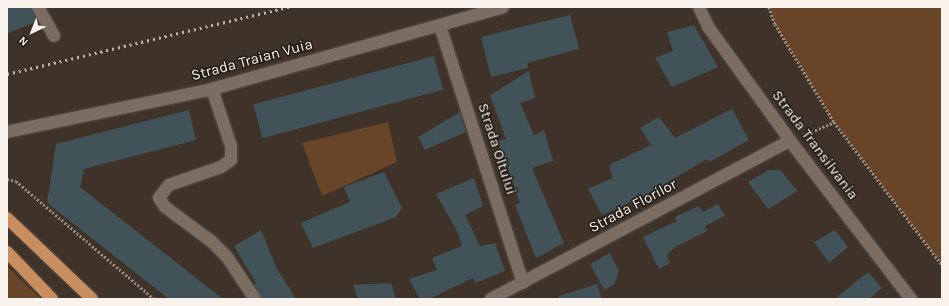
<!DOCTYPE html>
<style>
body{margin:0}
#map{position:relative;width:949px;height:306px;overflow:hidden;background:#3f3329;font-family:Karla,sans-serif}
div>[style]{position:absolute}
.green>*{inset:0;background:#684529}
.building>*{inset:0;background:#415258;transform-origin:0 0}
.path>*{height:2.5px;margin-top:-1.25px;transform-origin:0;background:repeating-linear-gradient(90deg,#988e85 0 2px,transparent 0 4px)}
.roads{filter:drop-shadow(0 0 1px #5d524b) drop-shadow(0 0 1px #5d524b)}
.minor>*{height:12px;margin:-6px;padding:0 6px;transform-origin:6px;border-radius:6px;background:#7c6d63}
.major>*{height:12px;margin:-6px;padding:0 6px;transform-origin:6px;border-radius:6px;background:#c98e60}
.rail>*{height:3px;margin-top:-1.5px;transform-origin:0;background:repeating-linear-gradient(90deg,#bdb4ac 0 2px,transparent 0 6px)}
span{translate:-50% -50%;white-space:nowrap;text-align:center;line-height:1.15;-webkit-text-stroke:3px #221c17;paint-order:stroke}
.street-label{font-size:15px;color:#faf2ec}
.frame{position:absolute;inset:0;border:8px solid #faf2ec;pointer-events:none}
.north{position:absolute;left:12px;top:12px;width:40px;height:40px;-webkit-text-stroke:3px #221c17;paint-order:stroke;rotate:223deg;font-size:11px;font-weight:700;line-height:16px;text-align:center;color:#faf2ec}
.north::after{content:'';display:block;margin:auto;width:14px;height:18px;background:#faf2ec;clip-path:polygon(50% 0,100% 100%,50% 72%,0 100%)}
</style>
<div id="map">
<div class="green">
<i style="clip-path:polygon(770px 7px,942px 7px,942px 265px,834px 122px,775px 24px)"></i>
<i style="clip-path:polygon(388px 122px,397px 162px,322px 196px,302px 143px)"></i>
<i style="clip-path:polygon(7px 266px,41px 299px,7px 299px)"></i>
</div>
<div class="building">
<i style="clip-path:polygon(7px 7px,31px 7px,37px 22px,7px 33px)"></i>
<i style="clip-path:polygon(570px 15px,579px 49px,527px 63px,528px 68px,491px 77px,481px 37px)"></i>
<i style="clip-path:polygon(694px 25px,718px 67px,672px 87px,655px 58px,673px 51px,667px 32px)"></i>
<i style="left:434px;top:56px;width:35px;height:187px;rotate:75deg"></i>
<i style="clip-path:polygon(529px 71px,535px 98px,520px 103px,534px 135px,544px 130px,553px 161px,532px 168px,564px 243px,536px 258px,515px 205px,520px 203px,498px 141px,506px 139px,490px 95px)"></i>
<i style="clip-path:polygon(732px 109px,749px 140px,709px 162px,707px 159px,650px 193px,602px 215px,588px 189px,613px 178px,609px 165px,651px 145px,640px 128px,659px 117px,675px 138px)"></i>
<i style="clip-path:polygon(189px 110px,196px 140px,84px 169px,80px 187px,223px 299px,169px 299px,47px 203px,56px 144px)"></i>
<i style="clip-path:polygon(460px 112px,466px 132px,425px 150px,418px 137px)"></i>
<i style="clip-path:polygon(769px 170px,780px 170px,798px 191px,768px 209px,748px 182px)"></i>
<i style="clip-path:polygon(384px 172px,402px 208px,396px 217px,313px 248px,301px 223px,350px 202px,344px 187px)"></i>
<i style="clip-path:polygon(474px 178px,483px 206px,465px 215px,480px 246px,495px 243px,505px 271px,475px 283px,473px 278px,429px 299px,420px 299px,409px 279px,437px 270px,432px 258px,462px 246px,456px 229px,436px 194px)"></i>
<i style="clip-path:polygon(718px 204px,725px 216px,705px 226px,707px 231px,675px 247px,667px 255px,670px 263px,659px 269px,643px 237px,677px 221px,675px 217px,699px 206px,703px 212px)"></i>
<i style="clip-path:polygon(261px 230px,277px 269px,296px 299px,262px 299px,254px 284px,256px 283px,234px 246px)"></i>
<i style="clip-path:polygon(835px 230px,848px 247px,829px 263px,814px 242px)"></i>
<i style="clip-path:polygon(610px 253px,619px 271px,614px 285px,604px 290px,590px 264px)"></i>
<i style="clip-path:polygon(868px 272px,882px 288px,869px 299px,835px 299px)"></i>
<i style="clip-path:polygon(391px 283px,396px 299px,358px 299px,353px 285px)"></i>
<i style="clip-path:polygon(597px 284px,602px 299px,559px 299px,559px 296px)"></i>
</div>
<div class="path">
<i style="left:769px;top:7px;width:18px;rotate:71deg"></i>
<i style="left:775px;top:24px;width:114px;rotate:59deg"></i>
<i style="left:834px;top:122px;width:179px;rotate:52.9deg"></i>
<i style="left:804px;top:135px;width:33px;rotate:-23deg"></i>
<i style="left:7px;top:179px;width:9px;rotate:13deg"></i>
<i style="left:16px;top:181px;width:182px;rotate:40.5deg"></i>
</div>
<div class="roads">
<div class="minor">
<i style="left:38px;top:7px;width:33px;rotate:61deg"></i>
<i style="left:699px;top:7px;width:23px;rotate:65deg"></i>
<i style="left:709px;top:28px;width:145px;rotate:54.2deg"></i>
<i style="left:794px;top:146px;width:193px;rotate:52.6deg"></i>
<i style="left:440px;top:26px;width:270px;rotate:72.1deg"></i>
<i style="left:212px;top:89px;width:60px;rotate:71.6deg"></i>
<i style="left:231px;top:146px;width:14px;rotate:90deg"></i>
<i style="left:231px;top:160px;width:12px;rotate:145deg"></i>
<i style="left:221px;top:167px;width:55px;rotate:160.9deg"></i>
<i style="left:169px;top:185px;width:16px;rotate:128deg"></i>
<i style="left:159px;top:198px;width:11px;rotate:56deg"></i>
<i style="left:165px;top:207px;width:57px;rotate:36.5deg"></i>
<i style="left:211px;top:241px;width:23px;rotate:45deg"></i>
<i style="left:227px;top:257px;width:50px;rotate:56.3deg"></i>
<i style="left:7px;top:132px;width:209px;rotate:-11.8deg"></i>
<i style="left:212px;top:89px;width:302px;rotate:-15.7deg"></i>
<i style="left:491px;top:299px;width:338px;rotate:-27.9deg"></i>
</div>
<div class="major">
<i style="left:7px;top:218px;width:117px;rotate:43.6deg"></i>
<i style="left:7px;top:252px;width:65px;rotate:46.2deg"></i>
</div>
</div>
<div class="rail">
<i style="left:7px;top:74px;width:290px;rotate:-13.4deg"></i>
</div>
<div class="street-label">
<span style="left:252px;top:60px;rotate:-15deg">Strada Traian Vuia</span>
<span style="left:815px;top:145px;rotate:53deg">Strada Transilvania</span>
<span style="left:497px;top:149px;rotate:72deg">Strada Oltului</span>
<span style="left:633px;top:206px;rotate:-28deg">Strada Florilor</span>
</div>
<div class="frame"></div>
<div class="north">N</div>
</div>
